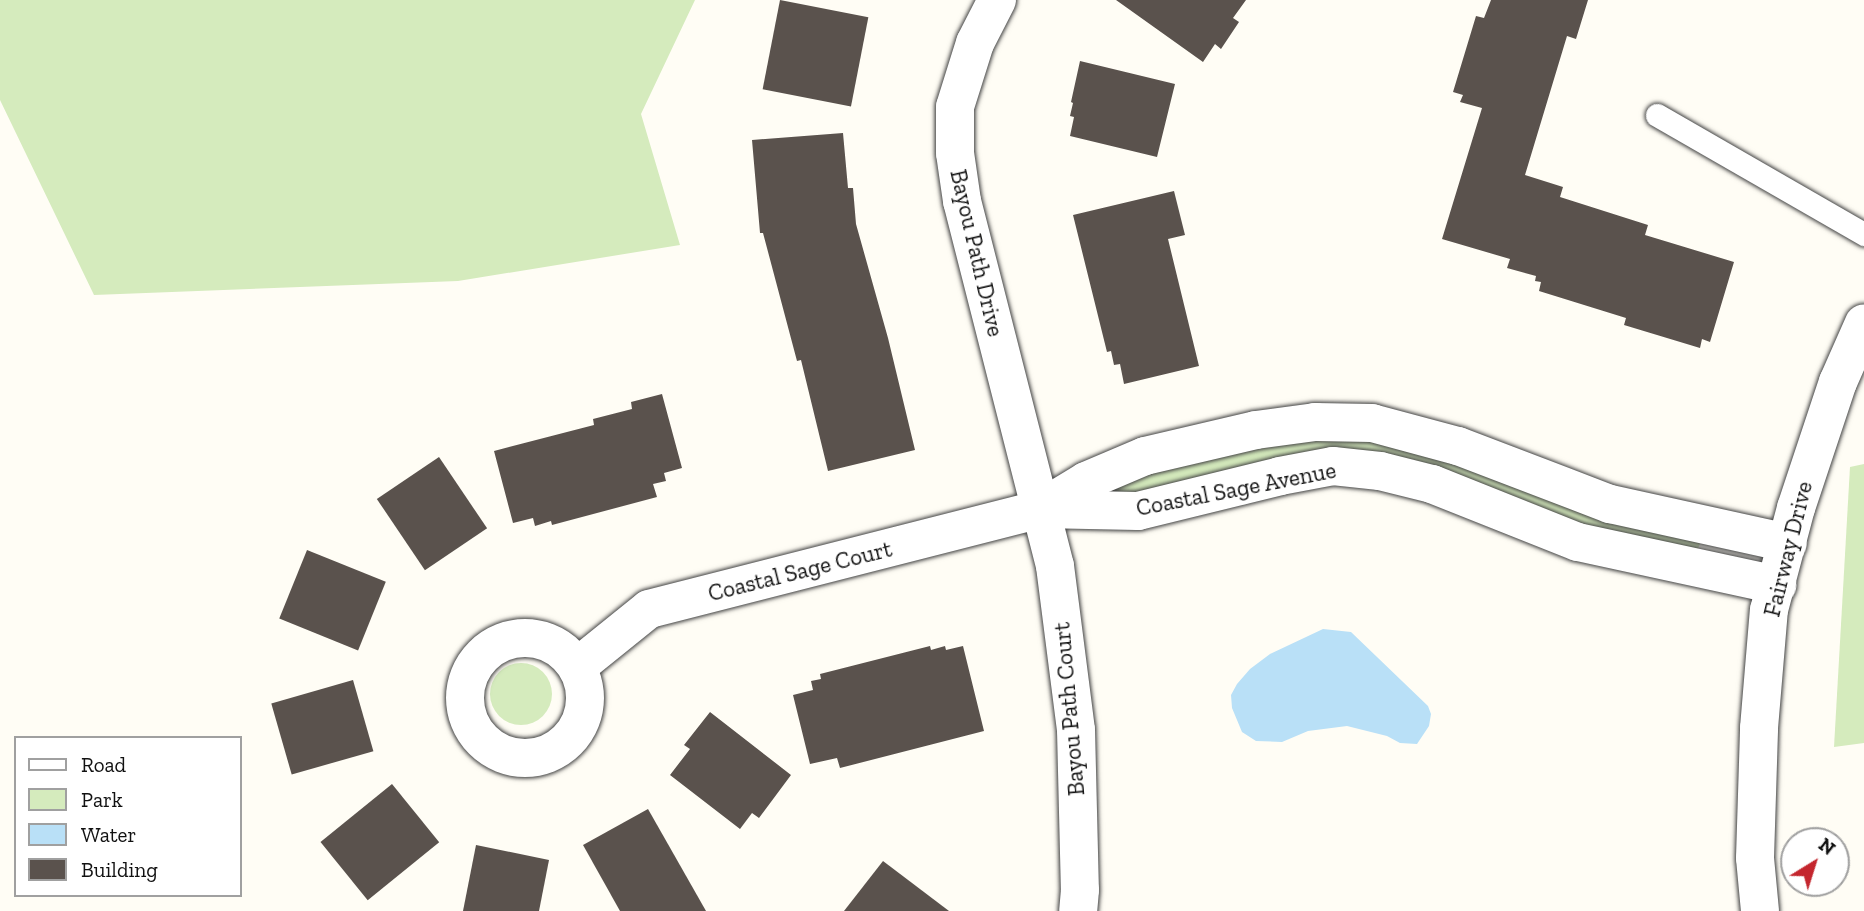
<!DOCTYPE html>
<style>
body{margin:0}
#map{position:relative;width:1864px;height:911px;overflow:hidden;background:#fffdf5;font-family:"Zilla Slab",serif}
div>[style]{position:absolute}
.green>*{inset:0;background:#d5ebbd}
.round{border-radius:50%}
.water>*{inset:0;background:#b9e0f7}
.building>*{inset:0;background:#5a524d;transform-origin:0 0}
.roads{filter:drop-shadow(0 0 2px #444) drop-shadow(0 0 2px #444)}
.service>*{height:23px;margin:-11.5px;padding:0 11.5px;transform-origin:11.5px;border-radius:11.5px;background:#fff}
.minor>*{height:38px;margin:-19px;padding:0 19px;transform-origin:19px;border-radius:19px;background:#fff}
.minor>.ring{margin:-19px;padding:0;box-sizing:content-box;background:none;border:38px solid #fff;border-radius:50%}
span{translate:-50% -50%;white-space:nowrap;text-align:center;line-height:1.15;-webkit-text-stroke:7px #fff;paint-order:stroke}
.street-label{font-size:23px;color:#111}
.legend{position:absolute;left:14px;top:736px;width:228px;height:161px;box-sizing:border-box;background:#fff;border:2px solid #a0a0a0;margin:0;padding:9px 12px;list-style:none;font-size:21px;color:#111}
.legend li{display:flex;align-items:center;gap:14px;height:35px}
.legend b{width:35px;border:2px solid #a0a0a0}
.north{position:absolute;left:1780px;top:827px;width:70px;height:70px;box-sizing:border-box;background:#fff;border:2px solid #a0a0a0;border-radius:50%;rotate:38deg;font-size:19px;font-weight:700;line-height:28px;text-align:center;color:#111}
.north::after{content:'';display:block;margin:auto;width:24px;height:32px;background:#c4262e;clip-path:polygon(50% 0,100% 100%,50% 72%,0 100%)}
</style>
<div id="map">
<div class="green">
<i style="clip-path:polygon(0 0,695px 0,641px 114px,680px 245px,458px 281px,94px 295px,0 100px)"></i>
<i style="clip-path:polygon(1303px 436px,1373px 436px,1697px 538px,1700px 544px,1697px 550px,1612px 537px,1412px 464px,1130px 496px,1113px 492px,1112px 484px,1120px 479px)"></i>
<i style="clip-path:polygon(1864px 464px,1864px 743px,1834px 747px,1850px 467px)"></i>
<i class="round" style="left:490px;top:663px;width:62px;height:62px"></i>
</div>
<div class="water">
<i style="clip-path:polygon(1323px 629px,1351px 632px,1428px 706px,1431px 714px,1429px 726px,1417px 744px,1400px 743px,1387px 736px,1347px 726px,1308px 731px,1282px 742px,1256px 741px,1242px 732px,1232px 708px,1231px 695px,1237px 684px,1250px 669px,1270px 654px)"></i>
</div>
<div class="building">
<i style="left:780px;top:0;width:90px;height:91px;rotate:11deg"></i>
<i style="clip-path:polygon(1116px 0,1246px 0,1233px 18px,1239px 22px,1221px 49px,1215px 44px,1203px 62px)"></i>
<i style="clip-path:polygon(1491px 0,1588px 0,1576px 39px,1567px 36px,1525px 175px,1563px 187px,1560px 197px,1648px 225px,1645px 235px,1734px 262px,1710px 342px,1702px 339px,1700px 348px,1624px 325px,1626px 318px,1539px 291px,1541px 282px,1535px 281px,1536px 276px,1507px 268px,1510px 259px,1442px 239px,1482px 108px,1460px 102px,1463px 95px,1453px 92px,1476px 16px,1484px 18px)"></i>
<i style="clip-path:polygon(1080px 61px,1175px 84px,1157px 157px,1070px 136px,1074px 117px,1070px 116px,1073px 103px,1071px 102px)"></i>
<i style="clip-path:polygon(843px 133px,848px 188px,853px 188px,856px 224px,888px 338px,915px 450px,828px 471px,801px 360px,797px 361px,763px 233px,760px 233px,752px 140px)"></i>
<i style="clip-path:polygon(1174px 191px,1185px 235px,1168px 239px,1199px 366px,1124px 384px,1120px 364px,1114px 365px,1111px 351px,1107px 352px,1073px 215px)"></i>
<i style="clip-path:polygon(662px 394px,682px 468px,664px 473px,666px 481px,653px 484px,657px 497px,552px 525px,551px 521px,535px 526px,533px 518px,513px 523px,494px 451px,594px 425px,593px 419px,632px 409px,631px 402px)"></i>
<i style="left:439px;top:457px;width:86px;height:75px;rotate:56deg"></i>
<i style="left:307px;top:550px;width:85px;height:74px;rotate:22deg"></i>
<i style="clip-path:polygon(930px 646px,931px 650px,945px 646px,946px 650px,963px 646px,984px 731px,840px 768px,837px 758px,810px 764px,793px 695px,813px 690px,811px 681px,821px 679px,820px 674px)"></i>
<i style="left:353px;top:680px;width:74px;height:85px;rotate:74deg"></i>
<i style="clip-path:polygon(710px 712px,791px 775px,759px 818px,752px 813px,740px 829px,670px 775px,690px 749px,684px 745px)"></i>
<i style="left:392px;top:784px;width:75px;height:92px;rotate:51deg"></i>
<i style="clip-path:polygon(648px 809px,706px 911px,620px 911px,583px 845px)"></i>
<i style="clip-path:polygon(476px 845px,549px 860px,539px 911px,463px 911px)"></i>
<i style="clip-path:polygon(883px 861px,949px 911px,844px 911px)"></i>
</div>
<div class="roads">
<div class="service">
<i style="left:1657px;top:115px;width:239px;rotate:29.9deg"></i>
</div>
<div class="minor">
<i style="left:997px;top:0;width:48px;rotate:117.1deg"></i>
<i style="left:975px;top:43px;width:67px;rotate:107.4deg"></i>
<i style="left:955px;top:107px;width:46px;rotate:90deg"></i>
<i style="left:955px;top:153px;width:49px;rotate:81.7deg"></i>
<i style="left:962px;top:201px;width:377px;rotate:75.7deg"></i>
<i style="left:1055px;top:566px;width:165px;rotate:82.7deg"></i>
<i style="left:1076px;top:730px;width:160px;rotate:88.6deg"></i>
<i style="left:1080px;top:890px;width:21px;rotate:95deg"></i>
<i style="left:1040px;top:509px;width:54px;rotate:-31.3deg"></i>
<i style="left:1086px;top:481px;width:64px;rotate:-23deg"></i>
<i style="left:1145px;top:456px;width:114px;rotate:-13.2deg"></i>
<i style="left:1256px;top:430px;width:60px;rotate:-7.7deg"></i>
<i style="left:1315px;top:422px;width:57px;rotate:1deg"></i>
<i style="left:1372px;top:423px;width:89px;rotate:15deg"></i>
<i style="left:1458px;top:446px;width:163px;rotate:20.9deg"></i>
<i style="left:1610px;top:504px;width:182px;rotate:12.4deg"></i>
<i class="ring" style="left:465px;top:638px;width:82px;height:82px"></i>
<i style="left:577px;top:667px;width:92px;rotate:-38.9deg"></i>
<i style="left:649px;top:609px;width:404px;rotate:-14.3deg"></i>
<i style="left:1040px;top:509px;width:98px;rotate:1.2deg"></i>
<i style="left:1138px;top:511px;width:146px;rotate:-13.8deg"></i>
<i style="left:1280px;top:476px;width:54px;rotate:-10.7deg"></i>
<i style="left:1333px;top:466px;width:47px;rotate:6.1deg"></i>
<i style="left:1380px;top:471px;width:54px;rotate:14deg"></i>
<i style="left:1432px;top:484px;width:157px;rotate:21.7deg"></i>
<i style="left:1578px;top:542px;width:204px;rotate:12.2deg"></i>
<i style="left:1760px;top:911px;width:53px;rotate:-95.4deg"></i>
<i style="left:1755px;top:858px;width:130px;rotate:-88.2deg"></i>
<i style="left:1759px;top:728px;width:118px;rotate:-85.2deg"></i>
<i style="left:1769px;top:610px;width:106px;rotate:-75.2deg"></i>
<i style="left:1796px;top:508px;width:133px;rotate:-71.6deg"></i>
<i style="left:1838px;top:382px;width:64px;rotate:-66.2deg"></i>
</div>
</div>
<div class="street-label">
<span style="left:977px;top:253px;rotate:77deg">Bayou Path Drive</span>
<span style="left:1236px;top:489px;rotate:-11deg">Coastal Sage Avenue</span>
<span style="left:1788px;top:549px;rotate:-76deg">Fairway Drive</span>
<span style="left:800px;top:571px;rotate:-14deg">Coastal Sage Court</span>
<span style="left:1069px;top:709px;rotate:-95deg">Bayou Path Court</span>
</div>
<ul class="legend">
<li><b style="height:9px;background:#fff"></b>Road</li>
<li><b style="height:19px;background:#d5ebbd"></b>Park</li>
<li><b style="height:19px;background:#b9e0f7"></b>Water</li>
<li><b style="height:19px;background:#5a524d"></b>Building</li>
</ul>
<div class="north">N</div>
</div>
